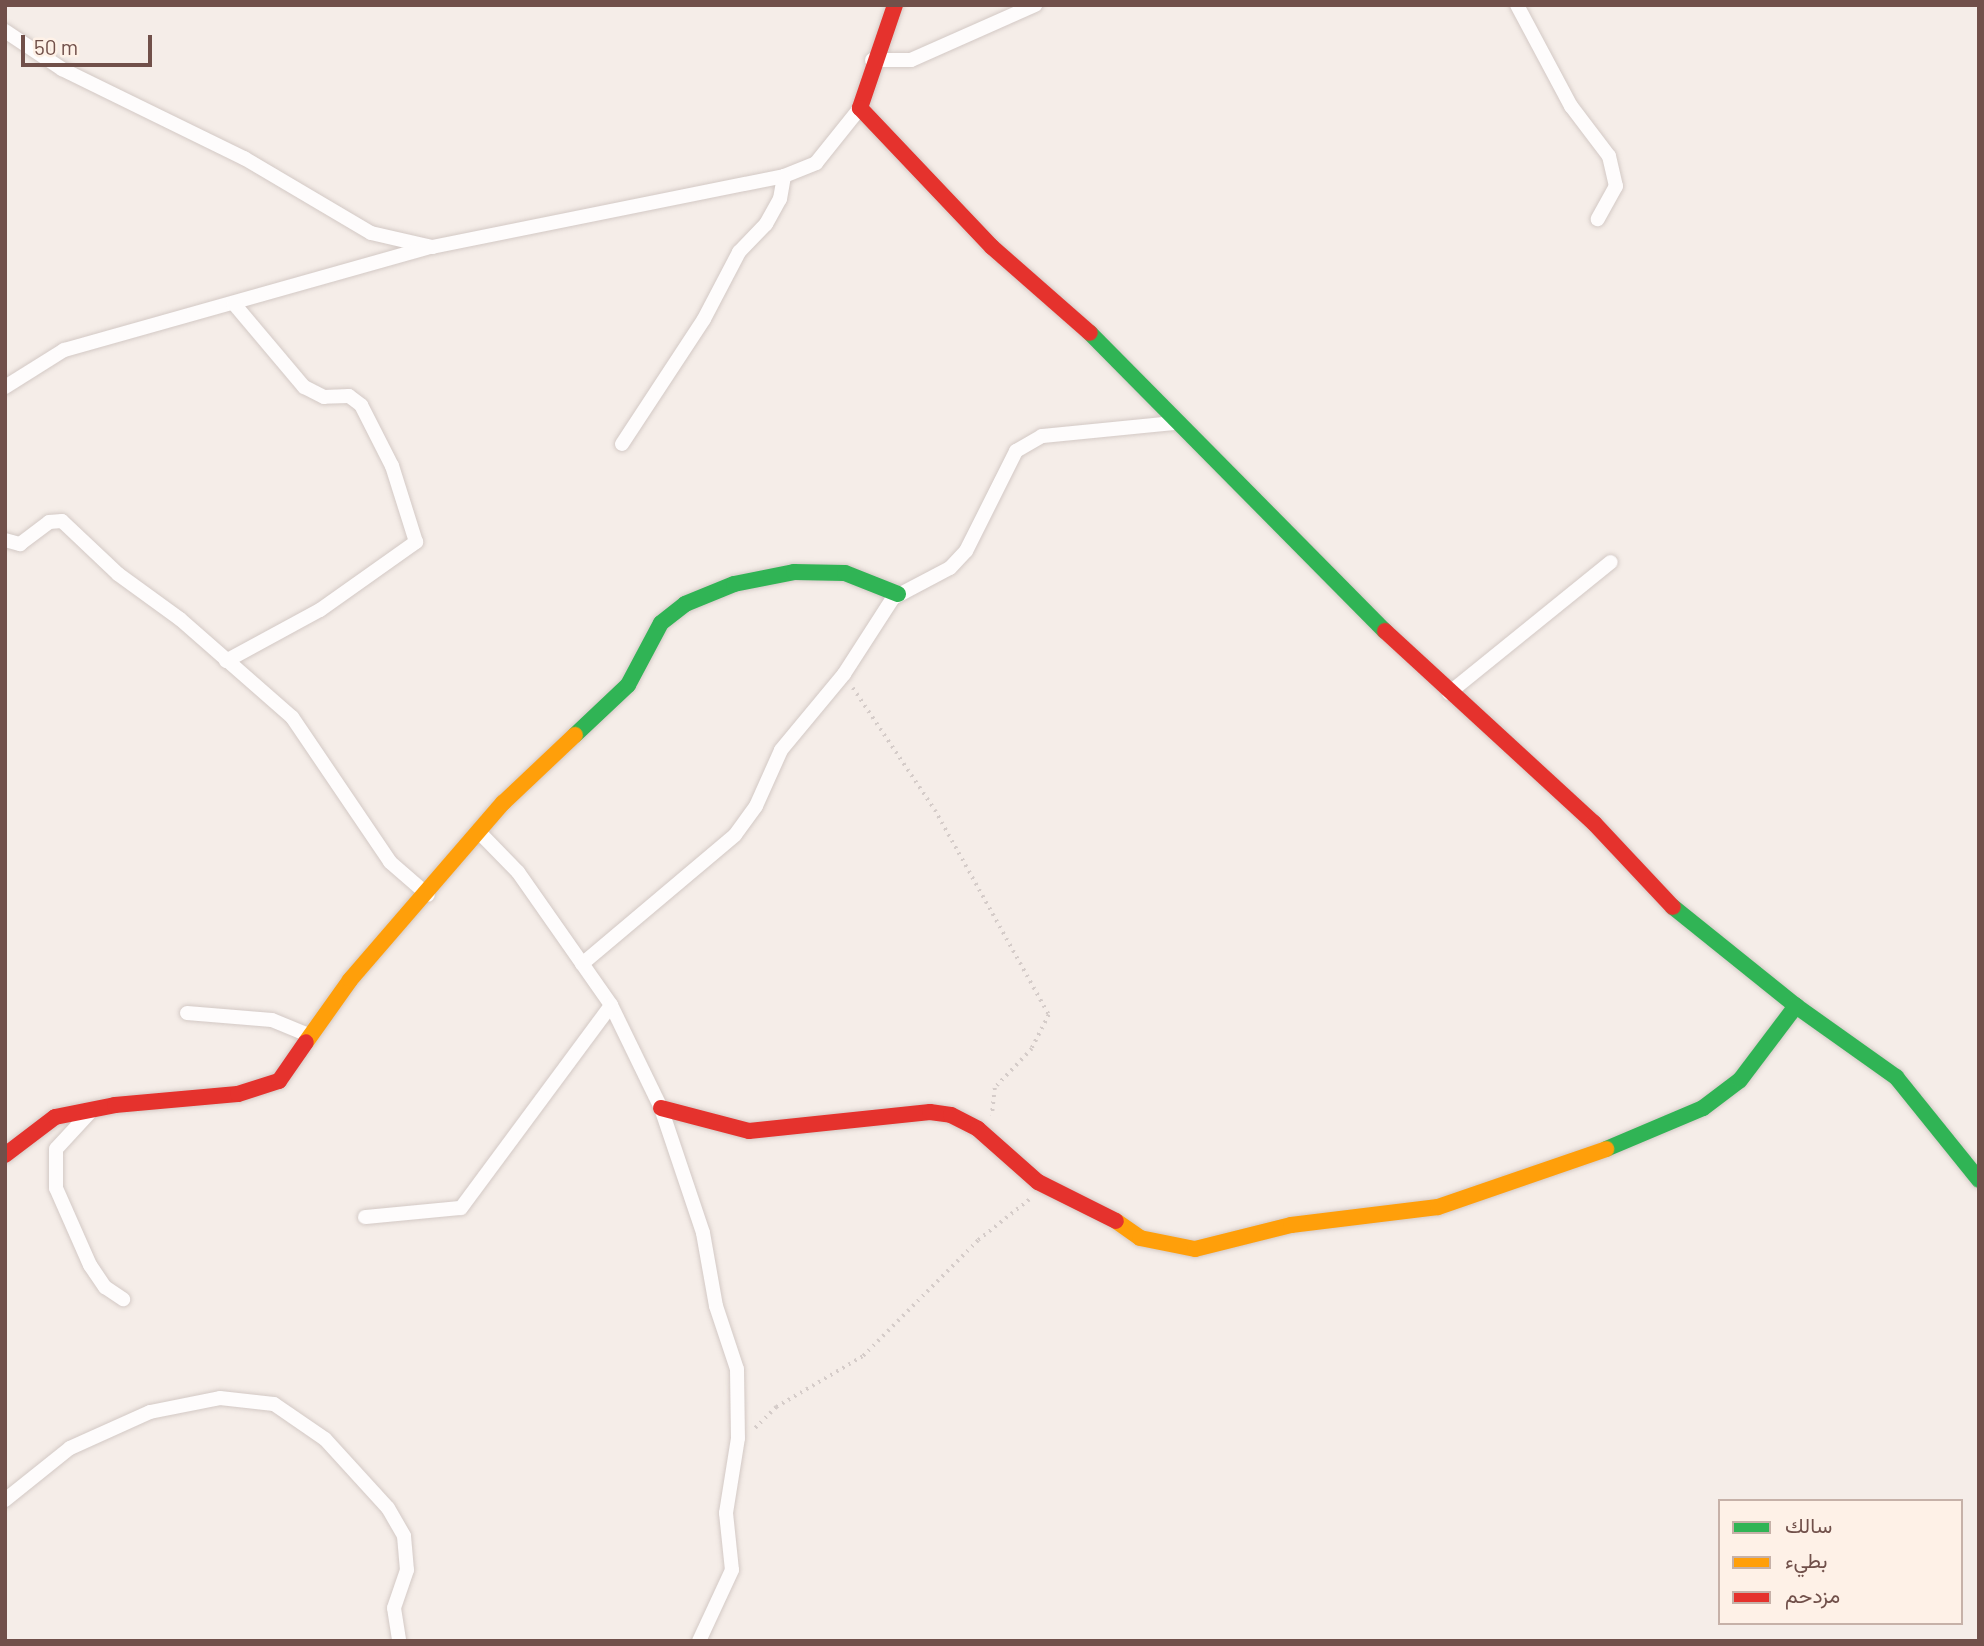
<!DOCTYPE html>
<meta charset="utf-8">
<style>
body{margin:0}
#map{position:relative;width:1984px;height:1646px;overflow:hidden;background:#f5ede8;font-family:Barlow,Vazirmatn,sans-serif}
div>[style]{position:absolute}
.path>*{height:3.5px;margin-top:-1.75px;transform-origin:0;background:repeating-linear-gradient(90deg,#d5ccc9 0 2px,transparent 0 7px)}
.roads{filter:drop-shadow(0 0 2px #d3c9c5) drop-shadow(0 0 2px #d3c9c5)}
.street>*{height:14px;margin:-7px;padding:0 7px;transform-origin:7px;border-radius:7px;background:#fefcfc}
.fast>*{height:16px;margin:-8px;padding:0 8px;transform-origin:8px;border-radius:8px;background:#30b455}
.slow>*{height:16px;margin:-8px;padding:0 8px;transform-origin:8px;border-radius:8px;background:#ff9f0a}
.jam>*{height:16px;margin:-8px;padding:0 8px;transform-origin:8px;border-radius:8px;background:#e5322d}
span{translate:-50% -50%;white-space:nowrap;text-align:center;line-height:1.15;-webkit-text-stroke:6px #fef1e7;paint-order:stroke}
.frame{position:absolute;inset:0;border:7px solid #71504a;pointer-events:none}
.legend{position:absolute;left:1718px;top:1499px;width:245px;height:126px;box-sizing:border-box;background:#fef1e7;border:2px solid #c6b1a8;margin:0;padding:9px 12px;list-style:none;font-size:21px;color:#71504a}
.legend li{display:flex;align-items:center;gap:14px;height:35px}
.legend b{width:35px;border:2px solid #c6b1a8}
.scale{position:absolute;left:21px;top:35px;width:131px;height:32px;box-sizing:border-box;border:4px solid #71504a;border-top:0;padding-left:9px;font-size:21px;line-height:24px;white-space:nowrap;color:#71504a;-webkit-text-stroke:5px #fef1e7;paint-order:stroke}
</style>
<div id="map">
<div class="path">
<i style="left:853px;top:688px;width:147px;rotate:56.1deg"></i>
<i style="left:935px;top:810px;width:235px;rotate:60.9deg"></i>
<i style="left:1049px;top:1015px;width:38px;rotate:117deg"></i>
<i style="left:1032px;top:1049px;width:54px;rotate:133.5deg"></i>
<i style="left:995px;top:1088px;width:28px;rotate:96deg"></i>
<i style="left:755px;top:1428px;width:30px;rotate:-45deg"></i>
<i style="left:776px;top:1407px;width:101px;rotate:-30.4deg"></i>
<i style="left:863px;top:1356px;width:163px;rotate:-45.2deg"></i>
<i style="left:978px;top:1240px;width:68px;rotate:-38.4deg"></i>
</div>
<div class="roads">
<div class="street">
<i style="left:1517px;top:5px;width:115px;rotate:61.9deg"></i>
<i style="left:1571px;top:106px;width:63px;rotate:52.8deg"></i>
<i style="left:1609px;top:156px;width:31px;rotate:77deg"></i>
<i style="left:1616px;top:186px;width:38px;rotate:119deg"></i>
<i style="left:5px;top:31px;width:69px;rotate:33.7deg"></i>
<i style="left:62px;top:69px;width:203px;rotate:26.1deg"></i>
<i style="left:244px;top:158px;width:147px;rotate:30.6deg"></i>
<i style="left:371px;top:233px;width:63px;rotate:12.9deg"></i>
<i style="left:432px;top:247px;width:359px;rotate:-11.4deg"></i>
<i style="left:784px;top:176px;width:35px;rotate:-22deg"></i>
<i style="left:816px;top:163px;width:70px;rotate:-51.3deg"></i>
<i style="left:872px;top:60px;width:39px"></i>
<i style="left:911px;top:60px;width:136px;rotate:-23.9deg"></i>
<i style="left:5px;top:387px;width:70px;rotate:-32.1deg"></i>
<i style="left:64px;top:350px;width:377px;rotate:-15.7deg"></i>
<i style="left:622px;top:444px;width:149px;rotate:-56.7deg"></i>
<i style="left:704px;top:319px;width:76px;rotate:-62.4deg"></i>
<i style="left:739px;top:252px;width:39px;rotate:-46deg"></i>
<i style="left:766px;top:224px;width:29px;rotate:-61deg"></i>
<i style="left:780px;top:199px;width:23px;rotate:-80deg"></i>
<i style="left:5px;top:540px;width:16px;rotate:15deg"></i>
<i style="left:20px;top:544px;width:36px;rotate:-37deg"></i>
<i style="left:49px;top:522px;width:13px;rotate:-4deg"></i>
<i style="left:62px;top:521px;width:77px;rotate:43.4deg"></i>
<i style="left:118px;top:574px;width:77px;rotate:36deg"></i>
<i style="left:180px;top:619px;width:149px;rotate:41.2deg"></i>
<i style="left:292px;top:717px;width:175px;rotate:55.9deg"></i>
<i style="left:390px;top:862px;width:50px;rotate:41deg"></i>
<i style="left:226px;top:661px;width:107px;rotate:-28.5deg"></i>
<i style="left:320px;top:610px;width:118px;rotate:-35.3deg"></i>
<i style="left:416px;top:542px;width:80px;rotate:-107.5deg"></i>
<i style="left:392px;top:466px;width:68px;rotate:-116.9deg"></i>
<i style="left:361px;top:405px;width:15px;rotate:-143deg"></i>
<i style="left:349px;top:396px;width:25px;rotate:178deg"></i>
<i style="left:324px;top:397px;width:22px;rotate:-153deg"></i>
<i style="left:304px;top:387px;width:109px;rotate:-130.1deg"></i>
<i style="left:1449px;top:693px;width:208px;rotate:-39deg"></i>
<i style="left:478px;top:831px;width:57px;rotate:45.7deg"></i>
<i style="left:518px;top:872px;width:162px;rotate:55deg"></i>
<i style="left:611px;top:1005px;width:114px;rotate:64.1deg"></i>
<i style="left:661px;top:1108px;width:132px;rotate:71.4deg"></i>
<i style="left:703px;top:1233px;width:74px;rotate:79.9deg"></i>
<i style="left:716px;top:1306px;width:66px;rotate:71.6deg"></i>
<i style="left:737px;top:1369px;width:69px;rotate:89.2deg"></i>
<i style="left:738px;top:1438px;width:76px;rotate:99.1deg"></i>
<i style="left:726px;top:1513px;width:57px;rotate:84deg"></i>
<i style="left:732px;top:1570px;width:78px;rotate:114.9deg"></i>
<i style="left:582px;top:964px;width:200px;rotate:-40.1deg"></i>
<i style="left:735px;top:835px;width:36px;rotate:-54deg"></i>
<i style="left:756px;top:806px;width:61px;rotate:-65.9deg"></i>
<i style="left:781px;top:750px;width:99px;rotate:-50.3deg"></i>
<i style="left:844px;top:674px;width:90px;rotate:-57.2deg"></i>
<i style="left:893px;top:598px;width:64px;rotate:-27.8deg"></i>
<i style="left:950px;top:568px;width:23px;rotate:-47deg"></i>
<i style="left:966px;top:551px;width:112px;rotate:-63.4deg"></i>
<i style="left:1016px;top:451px;width:30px;rotate:-30deg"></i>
<i style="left:1042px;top:436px;width:133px;rotate:-5.6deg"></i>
<i style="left:187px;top:1013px;width:85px;rotate:4.7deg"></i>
<i style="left:272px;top:1020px;width:42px;rotate:22.3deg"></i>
<i style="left:93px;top:1109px;width:54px;rotate:132.8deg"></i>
<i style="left:56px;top:1149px;width:39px;rotate:90deg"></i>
<i style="left:56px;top:1188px;width:84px;rotate:66.2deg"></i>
<i style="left:90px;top:1265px;width:27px;rotate:56deg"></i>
<i style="left:105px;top:1287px;width:22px;rotate:34deg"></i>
<i style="left:365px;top:1217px;width:96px;rotate:-5.4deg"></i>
<i style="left:461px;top:1208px;width:252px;rotate:-53.5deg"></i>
<i style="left:5px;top:1500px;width:83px;rotate:-38.7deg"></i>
<i style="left:70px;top:1448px;width:88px;rotate:-24.2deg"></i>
<i style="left:150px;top:1412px;width:71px;rotate:-11.3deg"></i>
<i style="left:220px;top:1398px;width:54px;rotate:6.3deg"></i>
<i style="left:274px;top:1404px;width:62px;rotate:34.5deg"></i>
<i style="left:325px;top:1439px;width:93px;rotate:47.6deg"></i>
<i style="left:388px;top:1508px;width:32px;rotate:60deg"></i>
<i style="left:404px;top:1536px;width:34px;rotate:85deg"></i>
<i style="left:407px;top:1570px;width:40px;rotate:108.9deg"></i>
<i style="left:394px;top:1608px;width:33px;rotate:81deg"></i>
</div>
<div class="fast">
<i style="left:1090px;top:333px;width:419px;rotate:45.3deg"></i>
<i style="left:575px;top:735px;width:73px;rotate:-43.3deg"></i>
<i style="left:628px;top:685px;width:70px;rotate:-62deg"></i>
<i style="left:661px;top:623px;width:31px;rotate:-38deg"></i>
<i style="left:685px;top:604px;width:53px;rotate:-22.2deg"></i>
<i style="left:734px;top:584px;width:61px;rotate:-11.3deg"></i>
<i style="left:794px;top:572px;width:51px;rotate:1.1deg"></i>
<i style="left:845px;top:573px;width:57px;rotate:21.6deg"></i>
<i style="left:1673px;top:907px;width:158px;rotate:38.8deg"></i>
<i style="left:1796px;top:1006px;width:123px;rotate:35.4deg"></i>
<i style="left:1896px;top:1077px;width:132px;rotate:51.1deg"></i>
<i style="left:1606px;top:1149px;width:105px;rotate:-22.9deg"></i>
<i style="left:1703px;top:1108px;width:46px;rotate:-37.1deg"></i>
<i style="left:1740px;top:1080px;width:93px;rotate:-52.9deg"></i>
</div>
<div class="slow">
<i style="left:306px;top:1042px;width:76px;rotate:-54.6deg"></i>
<i style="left:350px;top:980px;width:234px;rotate:-49.2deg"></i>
<i style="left:503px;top:803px;width:99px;rotate:-43.4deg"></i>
<i style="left:1116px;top:1221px;width:29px;rotate:35deg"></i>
<i style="left:1140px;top:1238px;width:56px;rotate:11.3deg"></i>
<i style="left:1195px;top:1249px;width:99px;rotate:-14deg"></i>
<i style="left:1291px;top:1225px;width:148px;rotate:-7deg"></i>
<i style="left:1438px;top:1207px;width:178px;rotate:-19deg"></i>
</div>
<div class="jam">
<i style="left:895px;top:5px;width:109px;rotate:108.8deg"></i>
<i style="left:860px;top:108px;width:192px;rotate:46.5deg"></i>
<i style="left:992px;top:247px;width:130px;rotate:41.3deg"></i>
<i style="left:1385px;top:631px;width:284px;rotate:42.6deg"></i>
<i style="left:1594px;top:823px;width:115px;rotate:46.8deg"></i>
<i style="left:661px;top:1108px;width:91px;rotate:14.6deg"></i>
<i style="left:749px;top:1131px;width:182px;rotate:-6deg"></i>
<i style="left:930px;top:1112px;width:21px;rotate:8deg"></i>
<i style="left:951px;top:1115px;width:30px;rotate:27deg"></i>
<i style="left:978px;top:1129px;width:80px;rotate:41.5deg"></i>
<i style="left:1038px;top:1182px;width:87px;rotate:26.6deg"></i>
<i style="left:5px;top:1155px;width:63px;rotate:-37.2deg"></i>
<i style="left:55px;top:1117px;width:61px;rotate:-11.3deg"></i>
<i style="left:115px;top:1105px;width:123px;rotate:-5.1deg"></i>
<i style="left:238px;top:1094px;width:43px;rotate:-17.6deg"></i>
<i style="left:279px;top:1081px;width:47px;rotate:-55.3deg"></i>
</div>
</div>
<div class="frame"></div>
<ul class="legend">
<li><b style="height:9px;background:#30b455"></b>سالك</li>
<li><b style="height:9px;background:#ff9f0a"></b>بطيء</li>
<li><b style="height:9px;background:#e5322d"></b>مزدحم</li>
</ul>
<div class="scale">50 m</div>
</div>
